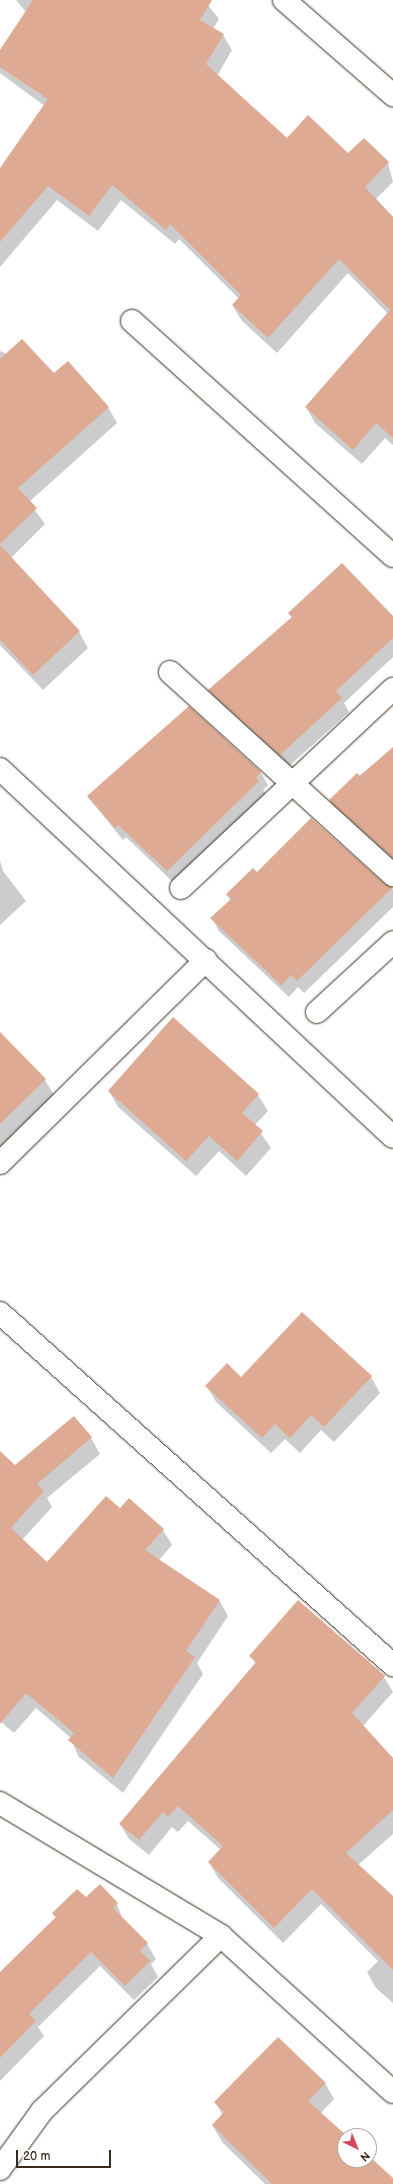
<!DOCTYPE html>
<style>
body{margin:0}
#map{position:relative;width:393px;height:2184px;overflow:hidden;background:#fff;font-family:"Balsamiq Sans",sans-serif}
div>[style]{position:absolute}
.shadow>*{inset:0;background:#0003}
.building>*{inset:0;background:#dfaa94}
.roads{filter:drop-shadow(0 0 1px #3b2a1e) drop-shadow(0 0 1px #3b2a1e)}
.minor>*{height:22px;margin:-11px;padding:0 11px;transform-origin:11px;border-radius:11px;background:#fff}
span{translate:-50% -50%;white-space:nowrap;text-align:center;line-height:1.15;-webkit-text-stroke:3px #fff;paint-order:stroke}
.north{position:absolute;left:337px;top:2128px;width:40px;height:40px;box-sizing:border-box;background:#fff;border:1px solid #b1aaa5;border-radius:50%;rotate:137deg;font-size:11px;font-weight:700;line-height:16px;text-align:center;color:#3b2a1e}
.north::after{content:'';display:block;margin:auto;width:14px;height:18px;background:#d1495b;clip-path:polygon(50% 0,100% 100%,50% 72%,0 100%)}
.scale{position:absolute;left:16px;top:2150px;width:95px;height:18px;box-sizing:border-box;border:2px solid #3b2a1e;border-top:0;padding-left:5px;font-size:12px;line-height:14px;white-space:nowrap;color:#3b2a1e;-webkit-text-stroke:3px #fff;paint-order:stroke}
</style>
<div id="map">
<div class="shadow">
<i style="clip-path:polygon(16px 0,204px 0,219px 19px,213px 29px,223px 35px,232px 50px,217px 76px,287px 139px,348px 155px,364px 139px,388px 163px,393px 182px,376px 199px,393px 217px,393px 445px,385px 438px,362px 464px,315px 423px,306px 407px,388px 314px,348px 273px,277px 353px,242px 321px,233px 306px,239px 299px,179px 239px,175px 244px,121px 200px,98px 231px,57px 200px,0 267px,0 170px,46px 107px,0 73px,0 50px,26px 12px)"></i>
<i style="clip-path:polygon(0 351px,54px 375px,108px 407px,117px 423px,29px 502px,45px 524px,11px 558px,79px 632px,88px 648px,43px 690px,0 645px)"></i>
<i style="clip-path:polygon(289px 613px,393px 618px,393px 657px,344px 703px,349px 712px,288px 767px,216px 702px,209px 690px,292px 618px)"></i>
<i style="clip-path:polygon(189px 708px,261px 773px,268px 785px,263px 790px,266px 794px,174px 883px,126px 837px,123px 840px,88px 797px)"></i>
<i style="clip-path:polygon(393px 748px,393px 863px,338px 813px,330px 800px)"></i>
<i style="clip-path:polygon(0 860px,3px 871px,26px 901px,0 925px)"></i>
<i style="clip-path:polygon(257px 874px,384px 885px,393px 889px,393px 907px,304px 993px,298px 987px,289px 997px,219px 931px,212px 918px,231px 901px,227px 895px)"></i>
<i style="clip-path:polygon(173px 1018px,258px 1095px,268px 1111px,255px 1125px,271px 1148px,246px 1176px,219px 1151px,196px 1176px,118px 1107px,109px 1091px)"></i>
<i style="clip-path:polygon(0 1033px,45px 1080px,54px 1095px,0 1148px)"></i>
<i style="clip-path:polygon(371px 1377px,380px 1393px,334px 1442px,321px 1430px,300px 1453px,285px 1439px,271px 1453px,216px 1402px,207px 1386px,242px 1378px)"></i>
<i style="clip-path:polygon(91px 1438px,100px 1454px,47px 1498px,52px 1507px,22px 1540px,47px 1563px,120px 1510px,163px 1530px,172px 1545px,159px 1560px,219px 1600px,228px 1616px,197px 1663px,203px 1674px,123px 1793px,78px 1756px,71px 1738px,36px 1708px,14px 1733px,0 1721px,0 1452px,15px 1466px)"></i>
<i style="clip-path:polygon(251px 1656px,384px 1677px,393px 1692px,363px 1726px,393px 1759px,393px 1834px,358px 1865px,393px 1898px,393px 2003px,376px 1988px,367px 1972px,378px 1961px,321px 1904px,283px 1943px,218px 1878px,209px 1862px,221px 1850px,188px 1821px,178px 1832px,172px 1827px,149px 1855px,129px 1839px,120px 1824px,256px 1665px)"></i>
<i style="clip-path:polygon(86px 1899px,117px 1904px,123px 1920px,147px 1944px,156px 1959px,151px 1964px,158px 1977px,134px 2000px,100px 1966px,38px 2027px,44px 2036px,0 2081px,0 1976px,56px 1918px,53px 1914px)"></i>
<i style="clip-path:polygon(325px 2083px,334px 2099px,320px 2114px,345px 2160px,369px 2157px,392px 2184px,265px 2184px,222px 2142px,213px 2126px,223px 2116px,215px 2102px)"></i>
</div>
<div class="building">
<i style="clip-path:polygon(33px 0,212px 0,200px 20px,224px 34px,206px 64px,287px 138px,308px 115px,348px 153px,364px 138px,389px 162px,365px 187px,393px 217px,393px 438px,376px 423px,353px 450px,305px 407px,390px 310px,339px 259px,268px 338px,232px 305px,241px 295px,170px 224px,166px 230px,112px 185px,89px 216px,48px 186px,0 242px,0 168px,48px 99px,0 67px,0 50px)"></i>
<i style="clip-path:polygon(22px 339px,54px 373px,68px 361px,109px 407px,18px 488px,37px 508px,0 544px,0 359px)"></i>
<i style="clip-path:polygon(0 545px,80px 631px,33px 675px,0 640px)"></i>
<i style="clip-path:polygon(342px 563px,393px 616px,393px 638px,336px 691px,342px 698px,280px 755px,208px 690px,292px 617px,288px 613px)"></i>
<i style="clip-path:polygon(189px 706px,261px 772px,256px 777px,259px 781px,167px 871px,118px 825px,115px 828px,87px 796px)"></i>
<i style="clip-path:polygon(393px 747px,393px 858px,329px 800px,357px 773px,360px 776px)"></i>
<i style="clip-path:polygon(311px 818px,385px 884px,393px 887px,297px 981px,291px 975px,281px 985px,210px 918px,231px 899px,226px 894px,253px 868px,257px 872px)"></i>
<i style="clip-path:polygon(173px 1017px,259px 1094px,242px 1113px,263px 1131px,237px 1161px,209px 1136px,186px 1161px,108px 1091px)"></i>
<i style="clip-path:polygon(0 1032px,46px 1079px,0 1124px)"></i>
<i style="clip-path:polygon(302px 1312px,372px 1376px,324px 1427px,311px 1415px,290px 1438px,275px 1424px,262px 1438px,205px 1386px,227px 1363px,241px 1377px)"></i>
<i style="clip-path:polygon(74px 1416px,92px 1437px,37px 1484px,44px 1491px,11px 1528px,47px 1562px,106px 1496px,120px 1508px,129px 1498px,164px 1529px,145px 1550px,220px 1600px,186px 1651px,195px 1657px,113px 1778px,68px 1740px,74px 1733px,26px 1693px,0 1724px,0 1451px,15px 1465px)"></i>
<i style="clip-path:polygon(298px 1600px,385px 1676px,352px 1713px,393px 1758px,393px 1810px,346px 1853px,393px 1896px,393px 1970px,312px 1889px,274px 1928px,208px 1862px,223px 1846px,178px 1806px,168px 1817px,163px 1812px,139px 1840px,119px 1824px,256px 1662px,249px 1656px)"></i>
<i style="clip-path:polygon(100px 1884px,118px 1903px,113px 1908px,148px 1943px,140px 1951px,150px 1961px,125px 1986px,91px 1952px,29px 2014px,36px 2021px,0 2058px,0 1972px,56px 1917px,52px 1913px,77px 1889px,86px 1897px)"></i>
<i style="clip-path:polygon(278px 2037px,326px 2083px,308px 2101px,347px 2136px,345px 2160px,369px 2160px,369px 2156px,393px 2178px,393px 2184px,272px 2184px,212px 2125px,224px 2112px,214px 2102px)"></i>
</div>
<div class="roads">
<div class="minor">
<i style="left:284px;top:0;width:145px;rotate:41.1deg"></i>
<i style="left:132px;top:321px;width:351px;rotate:42deg"></i>
<i style="left:170px;top:672px;width:302px;rotate:42.3deg"></i>
<i style="left:0;top:769px;width:538px;rotate:43.12deg"></i>
<i style="left:181px;top:888px;width:291px;rotate:-43.2deg"></i>
<i style="left:317px;top:1012px;width:103px;rotate:-42.6deg"></i>
<i style="left:0;top:1163px;width:289px;rotate:-44.6deg"></i>
<i style="left:0;top:1313px;width:528px;rotate:41.85deg"></i>
<i style="left:0;top:1803px;width:258px;rotate:31deg"></i>
<i style="left:221px;top:1936px;width:232px;rotate:42.2deg"></i>
<i style="left:0;top:2169px;width:72px;rotate:-54.1deg"></i>
<i style="left:42px;top:2111px;width:250px;rotate:-44.4deg"></i>
</div>
</div>
<div class="north">N</div>
<div class="scale">20 m</div>
</div>
